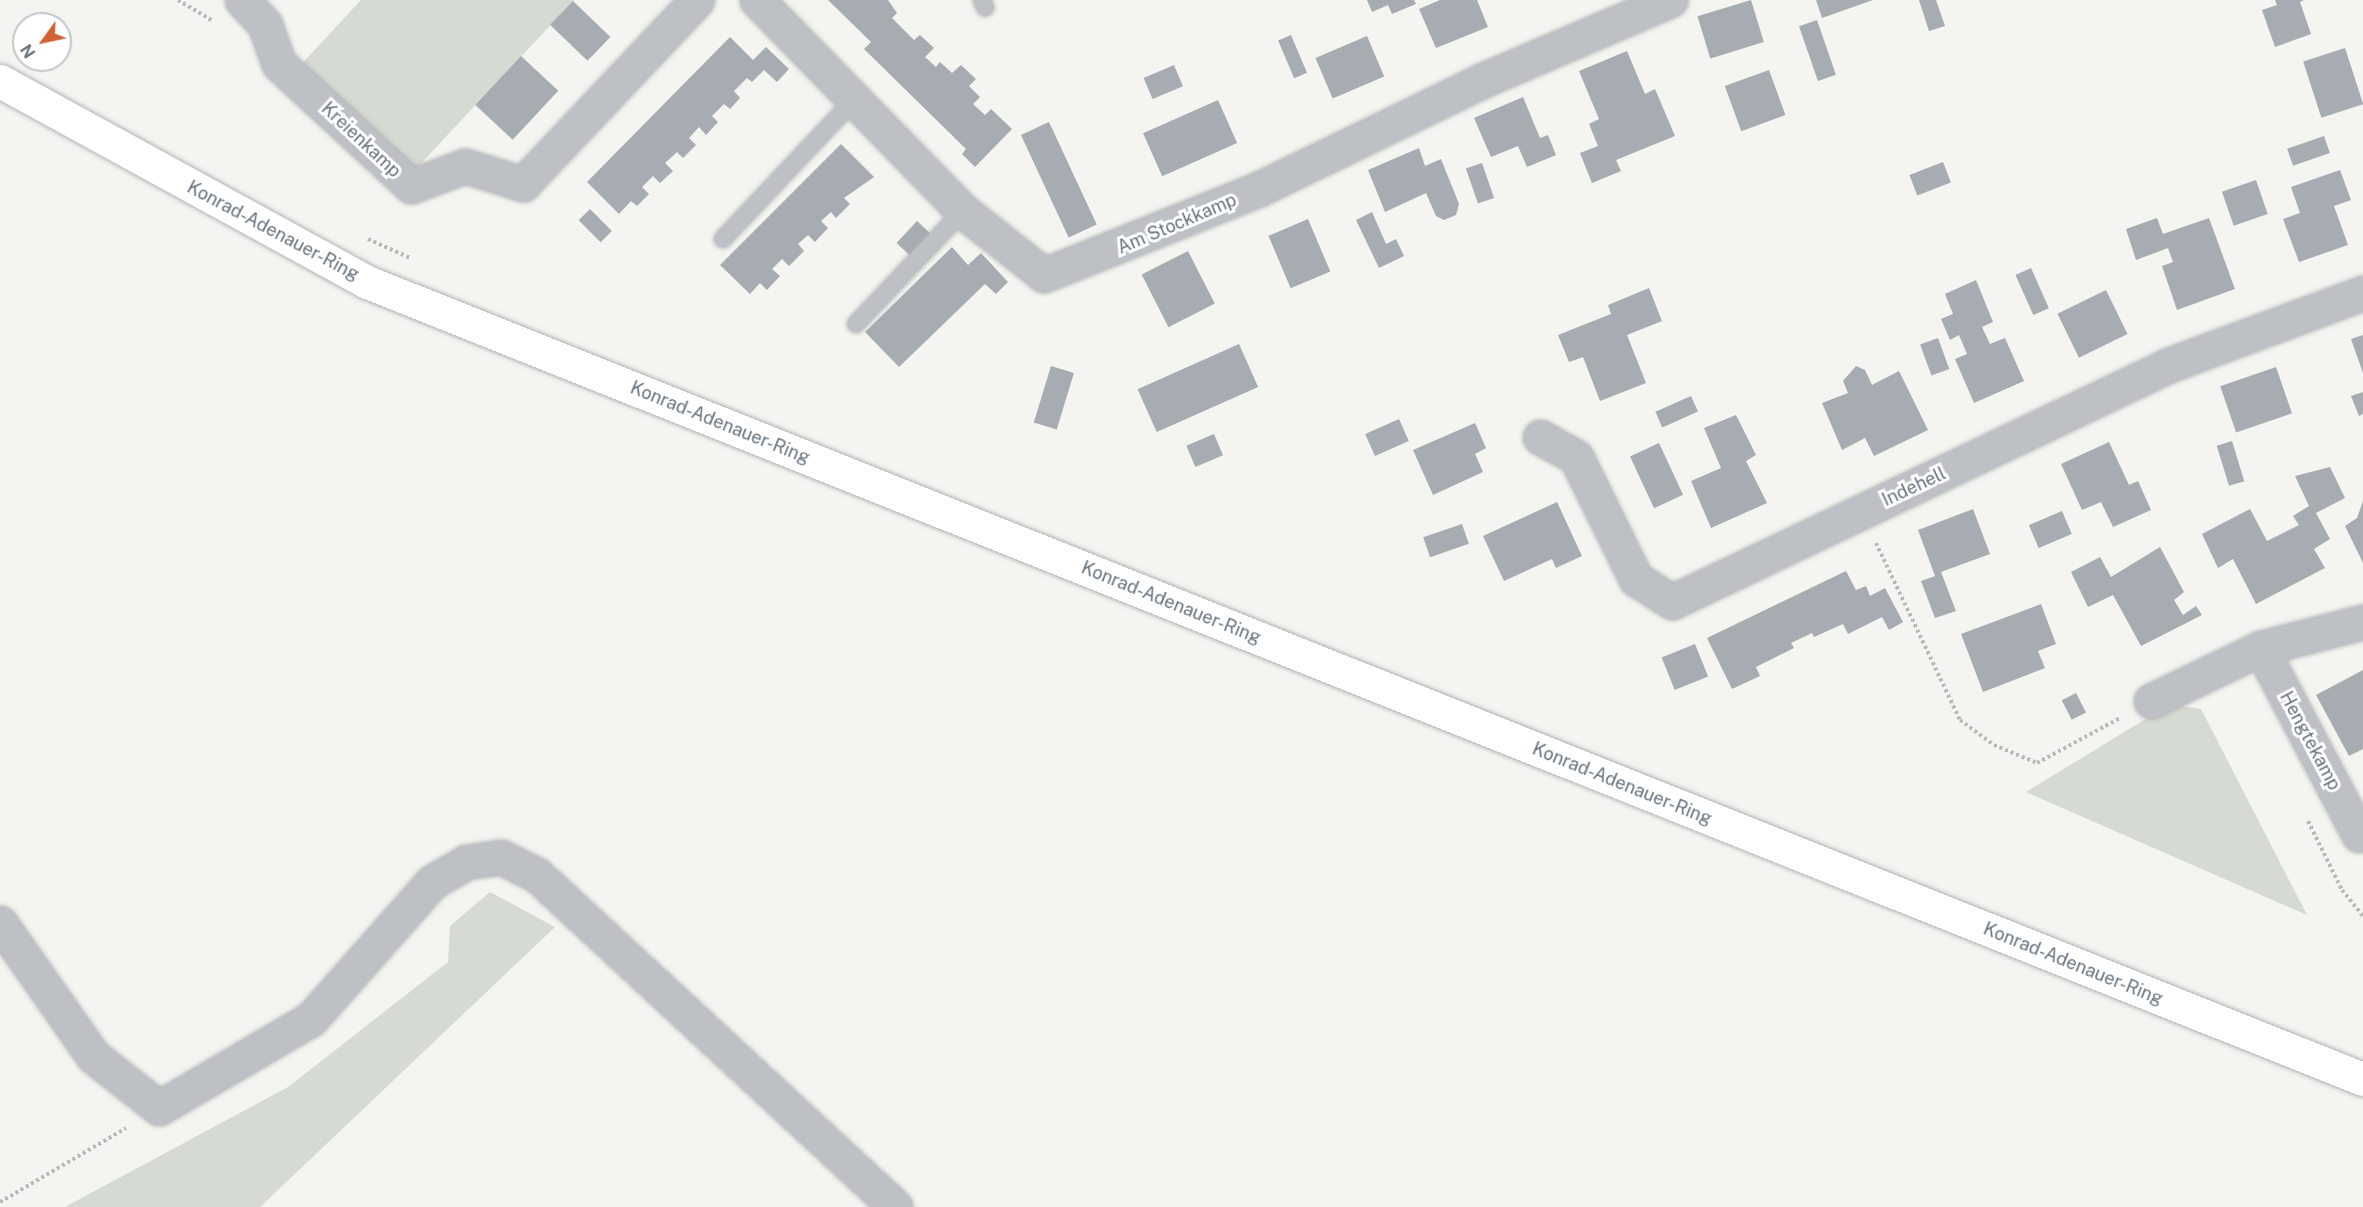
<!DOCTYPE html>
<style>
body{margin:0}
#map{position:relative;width:2363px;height:1207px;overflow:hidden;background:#f4f4f0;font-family:"Public Sans",sans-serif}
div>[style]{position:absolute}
.green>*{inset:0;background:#d5dad2}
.building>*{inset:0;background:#a6acb2;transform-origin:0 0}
.path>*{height:4px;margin-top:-2px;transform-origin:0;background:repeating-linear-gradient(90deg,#b7b9bc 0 3px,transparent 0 6px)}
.roads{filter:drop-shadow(0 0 2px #b1b4b8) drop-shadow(0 0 2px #b1b4b8)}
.service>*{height:16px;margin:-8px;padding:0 8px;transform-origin:8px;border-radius:8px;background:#bdc0c4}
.minor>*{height:33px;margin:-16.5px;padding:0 16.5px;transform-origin:16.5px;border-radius:16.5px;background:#bdc0c4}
.primary>*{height:33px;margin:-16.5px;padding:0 16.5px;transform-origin:16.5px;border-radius:16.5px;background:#fff}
span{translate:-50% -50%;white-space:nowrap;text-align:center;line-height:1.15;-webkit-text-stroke:6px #fff;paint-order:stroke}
.street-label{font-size:18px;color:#66727e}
.north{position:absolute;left:12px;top:12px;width:60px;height:60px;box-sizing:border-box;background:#fff;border:2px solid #c2c7cb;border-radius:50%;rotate:237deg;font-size:16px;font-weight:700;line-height:24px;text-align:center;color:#66727e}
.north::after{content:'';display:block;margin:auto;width:21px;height:27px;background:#d06234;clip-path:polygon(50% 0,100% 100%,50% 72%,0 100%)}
</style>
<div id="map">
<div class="green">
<i style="clip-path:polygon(361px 0,574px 0,410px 175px,297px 69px)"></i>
<i style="clip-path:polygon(2170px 704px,2201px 709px,2307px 915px,2026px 792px)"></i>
<i style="clip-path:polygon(490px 892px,555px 927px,260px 1207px,65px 1207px,288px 1087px,448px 962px,450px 926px)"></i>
</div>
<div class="building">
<i style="clip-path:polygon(828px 0,888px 0,897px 13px,892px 18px,914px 40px,920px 35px,934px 48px,925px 57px,936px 67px,940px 62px,952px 73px,961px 65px,976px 79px,969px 86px,980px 97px,973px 104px,985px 115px,991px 109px,1012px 129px,975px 167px,962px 154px,966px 149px,864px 49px,871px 42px)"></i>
<i style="clip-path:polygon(1367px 0,1414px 0,1416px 4px,1392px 14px,1388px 5px,1372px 12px)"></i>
<i style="clip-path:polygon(1440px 0,1477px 0,1488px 27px,1436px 48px,1419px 9px)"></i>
<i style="left:1751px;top:0;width:44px;height:56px;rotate:73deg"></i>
<i style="clip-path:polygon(1816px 0,1873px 0,1822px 18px)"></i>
<i style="clip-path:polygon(1919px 0,1936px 0,1945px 26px,1929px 31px)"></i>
<i style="clip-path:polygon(2275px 0,2304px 0,2300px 2px,2311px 34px,2275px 47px,2262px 10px,2277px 5px)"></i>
<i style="left:573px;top:1px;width:52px;height:33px;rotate:44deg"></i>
<i style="left:1817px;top:20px;width:58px;height:19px;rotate:71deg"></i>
<i style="left:1291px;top:35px;width:41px;height:14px;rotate:67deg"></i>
<i style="left:1367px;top:36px;width:44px;height:56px;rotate:67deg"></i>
<i style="clip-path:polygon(730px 37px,753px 60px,766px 47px,789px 69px,777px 82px,764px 70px,752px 82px,747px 78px,734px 91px,740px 98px,730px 109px,724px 104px,712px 116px,718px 122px,706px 135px,699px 127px,689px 138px,696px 145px,683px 158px,677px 152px,665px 163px,673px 171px,660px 183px,653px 176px,642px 187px,649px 194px,637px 206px,631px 201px,619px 214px,587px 182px)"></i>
<i style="left:2345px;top:48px;width:59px;height:44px;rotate:72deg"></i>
<i style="clip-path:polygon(1627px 51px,1645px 94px,1655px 89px,1675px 136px,1616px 160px,1621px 171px,1592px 183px,1580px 153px,1598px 146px,1589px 124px,1599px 119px,1579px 71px)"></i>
<i style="left:521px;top:56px;width:51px;height:67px;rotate:43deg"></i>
<i style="left:1174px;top:65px;width:23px;height:33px;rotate:67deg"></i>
<i style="left:1769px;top:70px;width:48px;height:47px;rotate:70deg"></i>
<i style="clip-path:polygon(1523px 97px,1540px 138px,1548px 135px,1556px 155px,1527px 167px,1518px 146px,1491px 157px,1474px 118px)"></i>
<i style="left:1218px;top:100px;width:47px;height:82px;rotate:66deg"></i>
<i style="left:1049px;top:122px;width:113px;height:31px;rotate:65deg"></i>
<i style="left:2324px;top:136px;width:18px;height:39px;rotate:71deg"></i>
<i style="clip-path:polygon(841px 144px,874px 177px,844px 198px,850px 204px,836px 218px,831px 212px,821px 221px,828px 228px,815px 242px,808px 235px,798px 244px,804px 251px,789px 266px,782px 259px,772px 269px,780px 276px,767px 290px,760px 283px,750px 294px,720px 265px)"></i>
<i style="clip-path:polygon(1419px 148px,1425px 166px,1441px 159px,1459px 204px,1456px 215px,1444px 220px,1436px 216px,1426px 193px,1385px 212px,1368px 170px)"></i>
<i style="left:1943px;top:162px;width:22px;height:36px;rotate:69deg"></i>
<i style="left:1482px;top:163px;width:37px;height:17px;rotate:71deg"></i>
<i style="clip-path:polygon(2340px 170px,2351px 200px,2334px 206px,2348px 245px,2299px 262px,2283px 219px,2300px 213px,2291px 187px)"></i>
<i style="left:2256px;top:180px;width:36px;height:36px;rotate:71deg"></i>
<i style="left:590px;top:209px;width:31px;height:16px;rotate:45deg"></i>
<i style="clip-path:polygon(1372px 212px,1386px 244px,1396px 239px,1404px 256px,1379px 268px,1356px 220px)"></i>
<i style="clip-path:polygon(2157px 218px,2163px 234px,2209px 218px,2235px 289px,2177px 310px,2162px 266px,2173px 262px,2168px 248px,2136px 260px,2126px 229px)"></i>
<i style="left:1308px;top:219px;width:57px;height:43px;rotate:67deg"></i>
<i style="left:917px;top:221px;width:18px;height:30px;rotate:43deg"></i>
<i style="clip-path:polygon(952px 247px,968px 265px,981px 253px,1008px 282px,996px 294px,985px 284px,899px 367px,865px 332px)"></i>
<i style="left:1188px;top:251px;width:59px;height:52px;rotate:63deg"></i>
<i style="left:2031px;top:268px;width:44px;height:17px;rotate:66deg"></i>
<i style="clip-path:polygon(1976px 280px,1993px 322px,1982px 327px,1990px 344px,2005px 338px,2024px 381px,1974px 403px,1955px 359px,1967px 354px,1959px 335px,1950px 340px,1941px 319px,1953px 314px,1945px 294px)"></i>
<i style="clip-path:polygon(1649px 288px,1662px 321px,1627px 335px,1646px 383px,1600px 401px,1583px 357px,1569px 362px,1558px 335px,1611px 314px,1608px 305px)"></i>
<i style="left:2106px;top:290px;width:49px;height:54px;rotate:64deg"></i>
<i style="clip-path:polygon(2363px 335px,2363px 373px,2351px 339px)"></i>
<i style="left:1938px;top:338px;width:33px;height:19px;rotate:70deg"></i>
<i style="left:1239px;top:344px;width:47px;height:111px;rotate:66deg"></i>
<i style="left:1051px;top:366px;width:24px;height:59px;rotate:17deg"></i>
<i style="clip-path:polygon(1856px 366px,1865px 370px,1872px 385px,1899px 371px,1928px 430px,1874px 456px,1865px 438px,1842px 450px,1822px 403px,1848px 393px,1843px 381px)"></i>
<i style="left:2276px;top:367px;width:49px;height:59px;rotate:71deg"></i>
<i style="clip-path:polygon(2363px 392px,2363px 414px,2359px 416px,2351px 396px)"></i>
<i style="left:1691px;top:396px;width:17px;height:39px;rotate:66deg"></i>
<i style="clip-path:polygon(1736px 415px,1756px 455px,1746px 461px,1767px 503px,1711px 528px,1691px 481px,1721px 468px,1704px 428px)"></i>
<i style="left:1399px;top:419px;width:24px;height:37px;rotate:66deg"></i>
<i style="clip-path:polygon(1475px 423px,1486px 448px,1475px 454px,1483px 472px,1433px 495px,1413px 450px)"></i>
<i style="left:1214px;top:434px;width:23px;height:30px;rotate:67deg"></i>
<i style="left:2232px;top:441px;width:42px;height:16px;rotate:73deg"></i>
<i style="clip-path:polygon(2109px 442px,2129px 485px,2138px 481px,2151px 510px,2113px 527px,2101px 502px,2082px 510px,2061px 464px)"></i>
<i style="left:1659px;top:443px;width:57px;height:32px;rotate:65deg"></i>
<i style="clip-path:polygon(2330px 467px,2345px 498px,2316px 513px,2330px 539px,2314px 549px,2325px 568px,2256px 604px,2233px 559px,2218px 568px,2202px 534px,2250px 509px,2267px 541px,2299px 525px,2293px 516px,2309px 506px,2295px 476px)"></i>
<i style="clip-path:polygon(2363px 501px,2363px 563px,2345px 526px,2357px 518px)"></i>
<i style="clip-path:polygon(1557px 502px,1582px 556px,1556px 568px,1552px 559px,1504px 581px,1483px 536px)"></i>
<i style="clip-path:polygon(1973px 509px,1990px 554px,1941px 572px,1956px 611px,1935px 618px,1921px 581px,1935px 576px,1918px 530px)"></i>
<i style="left:2062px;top:511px;width:25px;height:36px;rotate:67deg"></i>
<i style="left:1462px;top:524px;width:21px;height:41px;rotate:71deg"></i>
<i style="clip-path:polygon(2160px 547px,2184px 592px,2174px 600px,2183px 615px,2196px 606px,2202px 615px,2141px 646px,2113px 595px,2088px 607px,2071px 572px,2100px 557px,2111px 577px)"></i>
<i style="clip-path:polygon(1846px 571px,1856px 590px,1866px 586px,1870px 596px,1885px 588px,1903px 622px,1889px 630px,1882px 617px,1848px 634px,1843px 624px,1814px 637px,1812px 633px,1791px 643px,1794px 648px,1756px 667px,1760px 676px,1732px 689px,1707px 638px)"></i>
<i style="clip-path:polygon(2041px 604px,2056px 644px,2038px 651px,2045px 668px,1983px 692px,1961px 634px)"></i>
<i style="left:1695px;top:644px;width:35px;height:36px;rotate:68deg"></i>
<i style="clip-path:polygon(2363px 670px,2363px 749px,2349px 756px,2316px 695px)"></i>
<i style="left:2076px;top:693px;width:22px;height:16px;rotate:63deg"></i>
</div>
<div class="path">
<i style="left:178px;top:0;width:39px;rotate:31deg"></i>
<i style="left:368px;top:239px;width:46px;rotate:24.3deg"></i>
<i style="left:1876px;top:543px;width:196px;rotate:64.6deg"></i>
<i style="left:1960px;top:720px;width:42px;rotate:36.3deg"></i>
<i style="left:1994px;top:745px;width:47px;rotate:22.7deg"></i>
<i style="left:2037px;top:763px;width:94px;rotate:-28.5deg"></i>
<i style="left:2308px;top:821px;width:77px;rotate:63.8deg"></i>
<i style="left:2342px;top:890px;width:33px;rotate:51deg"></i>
<i style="left:0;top:1202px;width:146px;rotate:-30.4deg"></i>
</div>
<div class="roads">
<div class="service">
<i style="left:982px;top:0;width:8px;rotate:67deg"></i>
<i style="left:723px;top:239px;width:194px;rotate:-46.7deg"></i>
<i style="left:856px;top:324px;width:156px;rotate:-46.6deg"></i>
</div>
<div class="minor">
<i style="left:242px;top:0;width:34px;rotate:47deg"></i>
<i style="left:265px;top:25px;width:41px;rotate:70.3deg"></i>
<i style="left:279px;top:64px;width:180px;rotate:42.7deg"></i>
<i style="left:411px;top:186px;width:58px;rotate:-20.3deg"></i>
<i style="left:465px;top:166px;width:61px;rotate:17.2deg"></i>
<i style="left:523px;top:184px;width:253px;rotate:-46.6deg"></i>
<i style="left:757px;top:0;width:295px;rotate:45.7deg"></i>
<i style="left:963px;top:211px;width:103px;rotate:38.3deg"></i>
<i style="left:1044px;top:275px;width:232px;rotate:-21.8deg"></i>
<i style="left:1259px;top:189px;width:247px;rotate:-25.9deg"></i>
<i style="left:1481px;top:81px;width:206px;rotate:-23.2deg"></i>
<i style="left:1540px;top:437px;width:41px;rotate:29.1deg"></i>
<i style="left:1576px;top:457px;width:136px;rotate:63.8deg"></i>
<i style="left:1636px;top:579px;width:43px;rotate:32.6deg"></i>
<i style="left:1672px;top:602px;width:551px;rotate:-25.49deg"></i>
<i style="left:2169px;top:365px;width:207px;rotate:-20.4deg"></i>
<i style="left:2151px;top:701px;width:122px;rotate:-25.7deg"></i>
<i style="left:2359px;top:835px;width:211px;rotate:-117.7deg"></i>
<i style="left:2261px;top:648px;width:105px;rotate:-14.3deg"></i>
<i style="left:0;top:923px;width:162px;rotate:55deg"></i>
<i style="left:93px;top:1056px;width:84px;rotate:38.2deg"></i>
<i style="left:159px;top:1108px;width:176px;rotate:-30.4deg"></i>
<i style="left:311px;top:1019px;width:183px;rotate:-48.5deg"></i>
<i style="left:432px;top:882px;width:39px;rotate:-30deg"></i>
<i style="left:466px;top:862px;width:35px;rotate:-8deg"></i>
<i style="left:501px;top:857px;width:40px;rotate:26.6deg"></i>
<i style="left:537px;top:875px;width:488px;rotate:42.8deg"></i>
</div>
<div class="primary">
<i style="left:0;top:81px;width:418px;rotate:28.7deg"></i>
<i style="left:367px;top:282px;width:2149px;rotate:21.77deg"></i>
</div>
</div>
<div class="street-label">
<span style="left:361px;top:140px;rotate:43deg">Kreienkamp</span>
<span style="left:1177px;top:224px;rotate:-23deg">Am Stockkamp</span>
<span style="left:273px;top:231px;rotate:28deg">Konrad-Adenauer-Ring</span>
<span style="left:720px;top:423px;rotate:22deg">Konrad-Adenauer-Ring</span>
<span style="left:1914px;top:487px;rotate:-25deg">Indehell</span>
<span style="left:1171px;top:603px;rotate:22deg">Konrad-Adenauer-Ring</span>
<span style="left:2310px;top:741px;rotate:62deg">Hengtekamp</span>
<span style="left:1622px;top:784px;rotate:22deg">Konrad-Adenauer-Ring</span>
<span style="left:2073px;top:964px;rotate:22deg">Konrad-Adenauer-Ring</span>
</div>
<div class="north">N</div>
</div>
